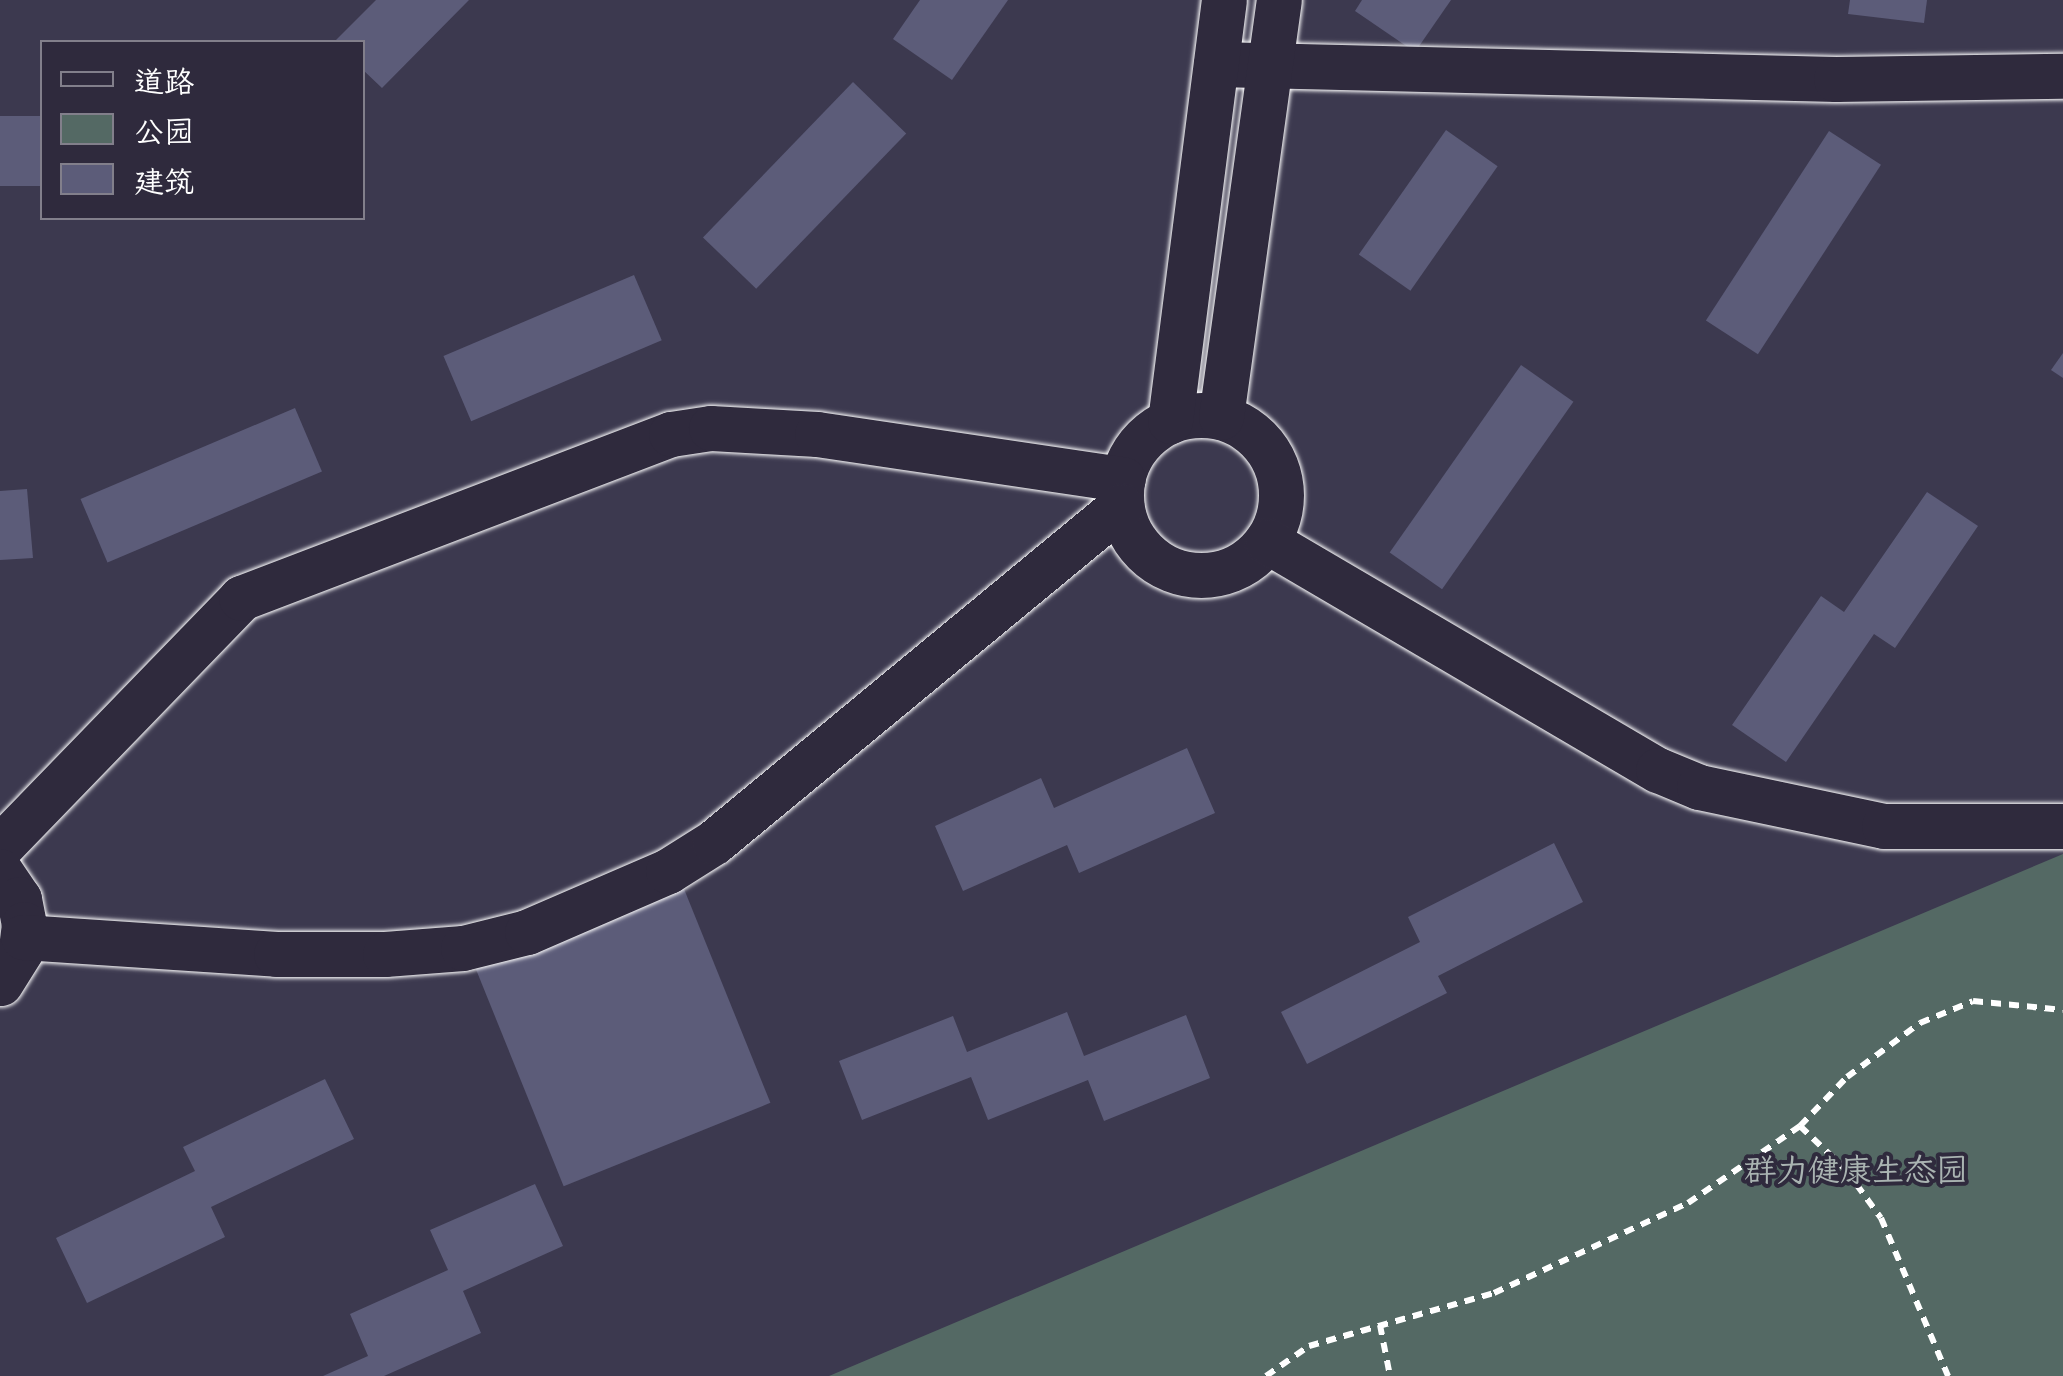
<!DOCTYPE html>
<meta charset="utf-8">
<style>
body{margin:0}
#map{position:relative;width:2063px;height:1376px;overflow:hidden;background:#3c394f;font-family:"Playpen Sans","LXGW WenKai TC",sans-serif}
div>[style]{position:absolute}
.green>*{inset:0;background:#546964}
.building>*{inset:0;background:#5c5c79;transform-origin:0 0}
.path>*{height:6px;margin-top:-3px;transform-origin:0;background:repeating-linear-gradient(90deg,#fff 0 10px,transparent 0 18px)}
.roads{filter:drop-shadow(0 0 2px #fff) drop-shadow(0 0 2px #fff)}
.minor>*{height:45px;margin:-22.5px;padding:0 22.5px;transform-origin:22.5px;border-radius:22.5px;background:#2f2a3d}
.minor>.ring{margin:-22.5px;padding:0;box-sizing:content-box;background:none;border:45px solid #2f2a3d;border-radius:50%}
span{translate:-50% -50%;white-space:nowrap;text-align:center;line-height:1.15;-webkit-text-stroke:8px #2f2a3d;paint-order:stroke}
.park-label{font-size:32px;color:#aab4b2}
.legend{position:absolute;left:40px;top:40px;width:325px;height:180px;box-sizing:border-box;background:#2f2a3d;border:2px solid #827f8b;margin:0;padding:12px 18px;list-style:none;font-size:30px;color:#fff}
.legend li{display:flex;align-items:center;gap:20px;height:50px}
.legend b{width:50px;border:2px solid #827f8b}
</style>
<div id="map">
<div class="green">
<i style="clip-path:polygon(2063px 854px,2063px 1376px,829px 1376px)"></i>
</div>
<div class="building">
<i style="clip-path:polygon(376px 0,469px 0,382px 88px,362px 69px,362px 42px,334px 42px)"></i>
<i style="clip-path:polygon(920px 0,1008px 0,952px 80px,893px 39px)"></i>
<i style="clip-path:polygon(1362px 0,1451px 0,1415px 52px,1355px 11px)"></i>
<i style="clip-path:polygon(1850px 0,1927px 0,1924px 23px,1848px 14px)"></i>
<i style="left:853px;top:82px;width:74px;height:216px;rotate:44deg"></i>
<i style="left:42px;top:116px;width:70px;height:42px;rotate:90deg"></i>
<i style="left:1446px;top:130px;width:63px;height:152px;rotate:35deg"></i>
<i style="left:1829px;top:131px;width:62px;height:226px;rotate:33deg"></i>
<i style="left:634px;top:275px;width:71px;height:207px;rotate:67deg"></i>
<i style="clip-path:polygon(2063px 353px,2063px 378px,2051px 370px)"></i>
<i style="left:1521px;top:365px;width:64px;height:229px;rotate:35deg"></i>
<i style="left:295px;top:408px;width:69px;height:233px;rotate:67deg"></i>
<i style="clip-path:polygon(27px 489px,33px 558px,0 560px,0 491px)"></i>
<i style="clip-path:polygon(1927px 492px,1978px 526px,1895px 648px,1874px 634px,1786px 762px,1732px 725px,1821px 596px,1844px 612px)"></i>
<i style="clip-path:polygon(1187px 748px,1215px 813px,1079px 873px,1067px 845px,963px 891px,935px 826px,1041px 778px,1054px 808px)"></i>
<i style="clip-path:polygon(1554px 843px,1583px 902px,1438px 976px,1447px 993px,1307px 1064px,1281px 1012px,1420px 942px,1408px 917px)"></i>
<i style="left:682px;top:884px;width:236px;height:223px;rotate:68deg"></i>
<i style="clip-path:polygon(1067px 1012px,1084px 1056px,1186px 1015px,1210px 1078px,1104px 1121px,1088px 1080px,988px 1120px,971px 1077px,862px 1120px,839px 1061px,953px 1016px,967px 1052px)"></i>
<i style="clip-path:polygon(325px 1079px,354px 1139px,211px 1207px,225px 1237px,87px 1303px,56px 1238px,195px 1171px,183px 1147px)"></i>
<i style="clip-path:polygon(535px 1184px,563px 1246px,463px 1291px,481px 1333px,384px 1376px,323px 1376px,368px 1356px,350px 1314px,448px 1270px,430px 1230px)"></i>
</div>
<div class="path">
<i style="left:1800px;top:1126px;width:64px;rotate:43.7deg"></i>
<i style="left:1846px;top:1170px;width:59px;rotate:53.9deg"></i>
<i style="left:1881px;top:1218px;width:172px;rotate:67deg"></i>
<i style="left:1380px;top:1325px;width:52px;rotate:78.9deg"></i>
<i style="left:1266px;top:1376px;width:52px;rotate:-34.9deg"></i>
<i style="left:1309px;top:1346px;width:192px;rotate:-16deg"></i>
<i style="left:1494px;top:1293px;width:214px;rotate:-24.9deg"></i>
<i style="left:1688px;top:1203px;width:136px;rotate:-34.5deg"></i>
<i style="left:1800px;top:1126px;width:68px;rotate:-46.2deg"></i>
<i style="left:1847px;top:1077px;width:91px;rotate:-36.5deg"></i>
<i style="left:1920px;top:1023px;width:57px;rotate:-22.5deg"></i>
<i style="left:1973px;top:1001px;width:90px;rotate:5.7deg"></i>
</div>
<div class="roads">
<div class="minor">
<i style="left:1216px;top:64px;width:620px;rotate:1.39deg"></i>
<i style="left:1836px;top:79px;width:227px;rotate:-0.8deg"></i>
<i class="ring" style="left:1121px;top:415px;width:115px;height:115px"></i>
<i style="left:1221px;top:417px;width:421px;rotate:-82.1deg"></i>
<i style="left:1170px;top:421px;width:424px;rotate:-82.7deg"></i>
<i style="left:1267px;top:541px;width:453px;rotate:30.4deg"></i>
<i style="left:1658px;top:770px;width:44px;rotate:22.5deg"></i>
<i style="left:1699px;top:787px;width:189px;rotate:11.9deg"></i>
<i style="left:1884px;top:826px;width:179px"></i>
<i style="left:0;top:847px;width:347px;rotate:-45.9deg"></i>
<i style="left:241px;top:598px;width:460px;rotate:-20.9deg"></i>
<i style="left:671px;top:434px;width:40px;rotate:-8.5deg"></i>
<i style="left:711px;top:428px;width:106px;rotate:3.2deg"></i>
<i style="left:817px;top:434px;width:309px;rotate:8.4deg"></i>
<i style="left:0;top:871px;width:34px;rotate:56deg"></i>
<i style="left:19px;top:899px;width:25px;rotate:79deg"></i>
<i style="left:24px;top:924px;width:26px;rotate:97deg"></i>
<i style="left:21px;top:950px;width:39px;rotate:122deg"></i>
<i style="left:23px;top:937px;width:254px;rotate:3.8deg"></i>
<i style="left:276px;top:954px;width:109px"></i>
<i style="left:385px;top:954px;width:78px;rotate:-4.4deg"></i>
<i style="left:463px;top:948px;width:66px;rotate:-14deg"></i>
<i style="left:527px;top:932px;width:154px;rotate:-23.4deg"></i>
<i style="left:668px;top:871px;width:54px;rotate:-32.2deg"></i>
<i style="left:714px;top:842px;width:528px;rotate:-39.54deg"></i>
</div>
</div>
<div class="park-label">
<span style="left:1856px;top:1168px">群力健康生态园</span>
</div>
<ul class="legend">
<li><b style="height:12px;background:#2f2a3d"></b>道路</li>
<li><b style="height:28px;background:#546964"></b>公园</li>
<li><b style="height:28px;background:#5c5c79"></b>建筑</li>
</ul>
</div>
